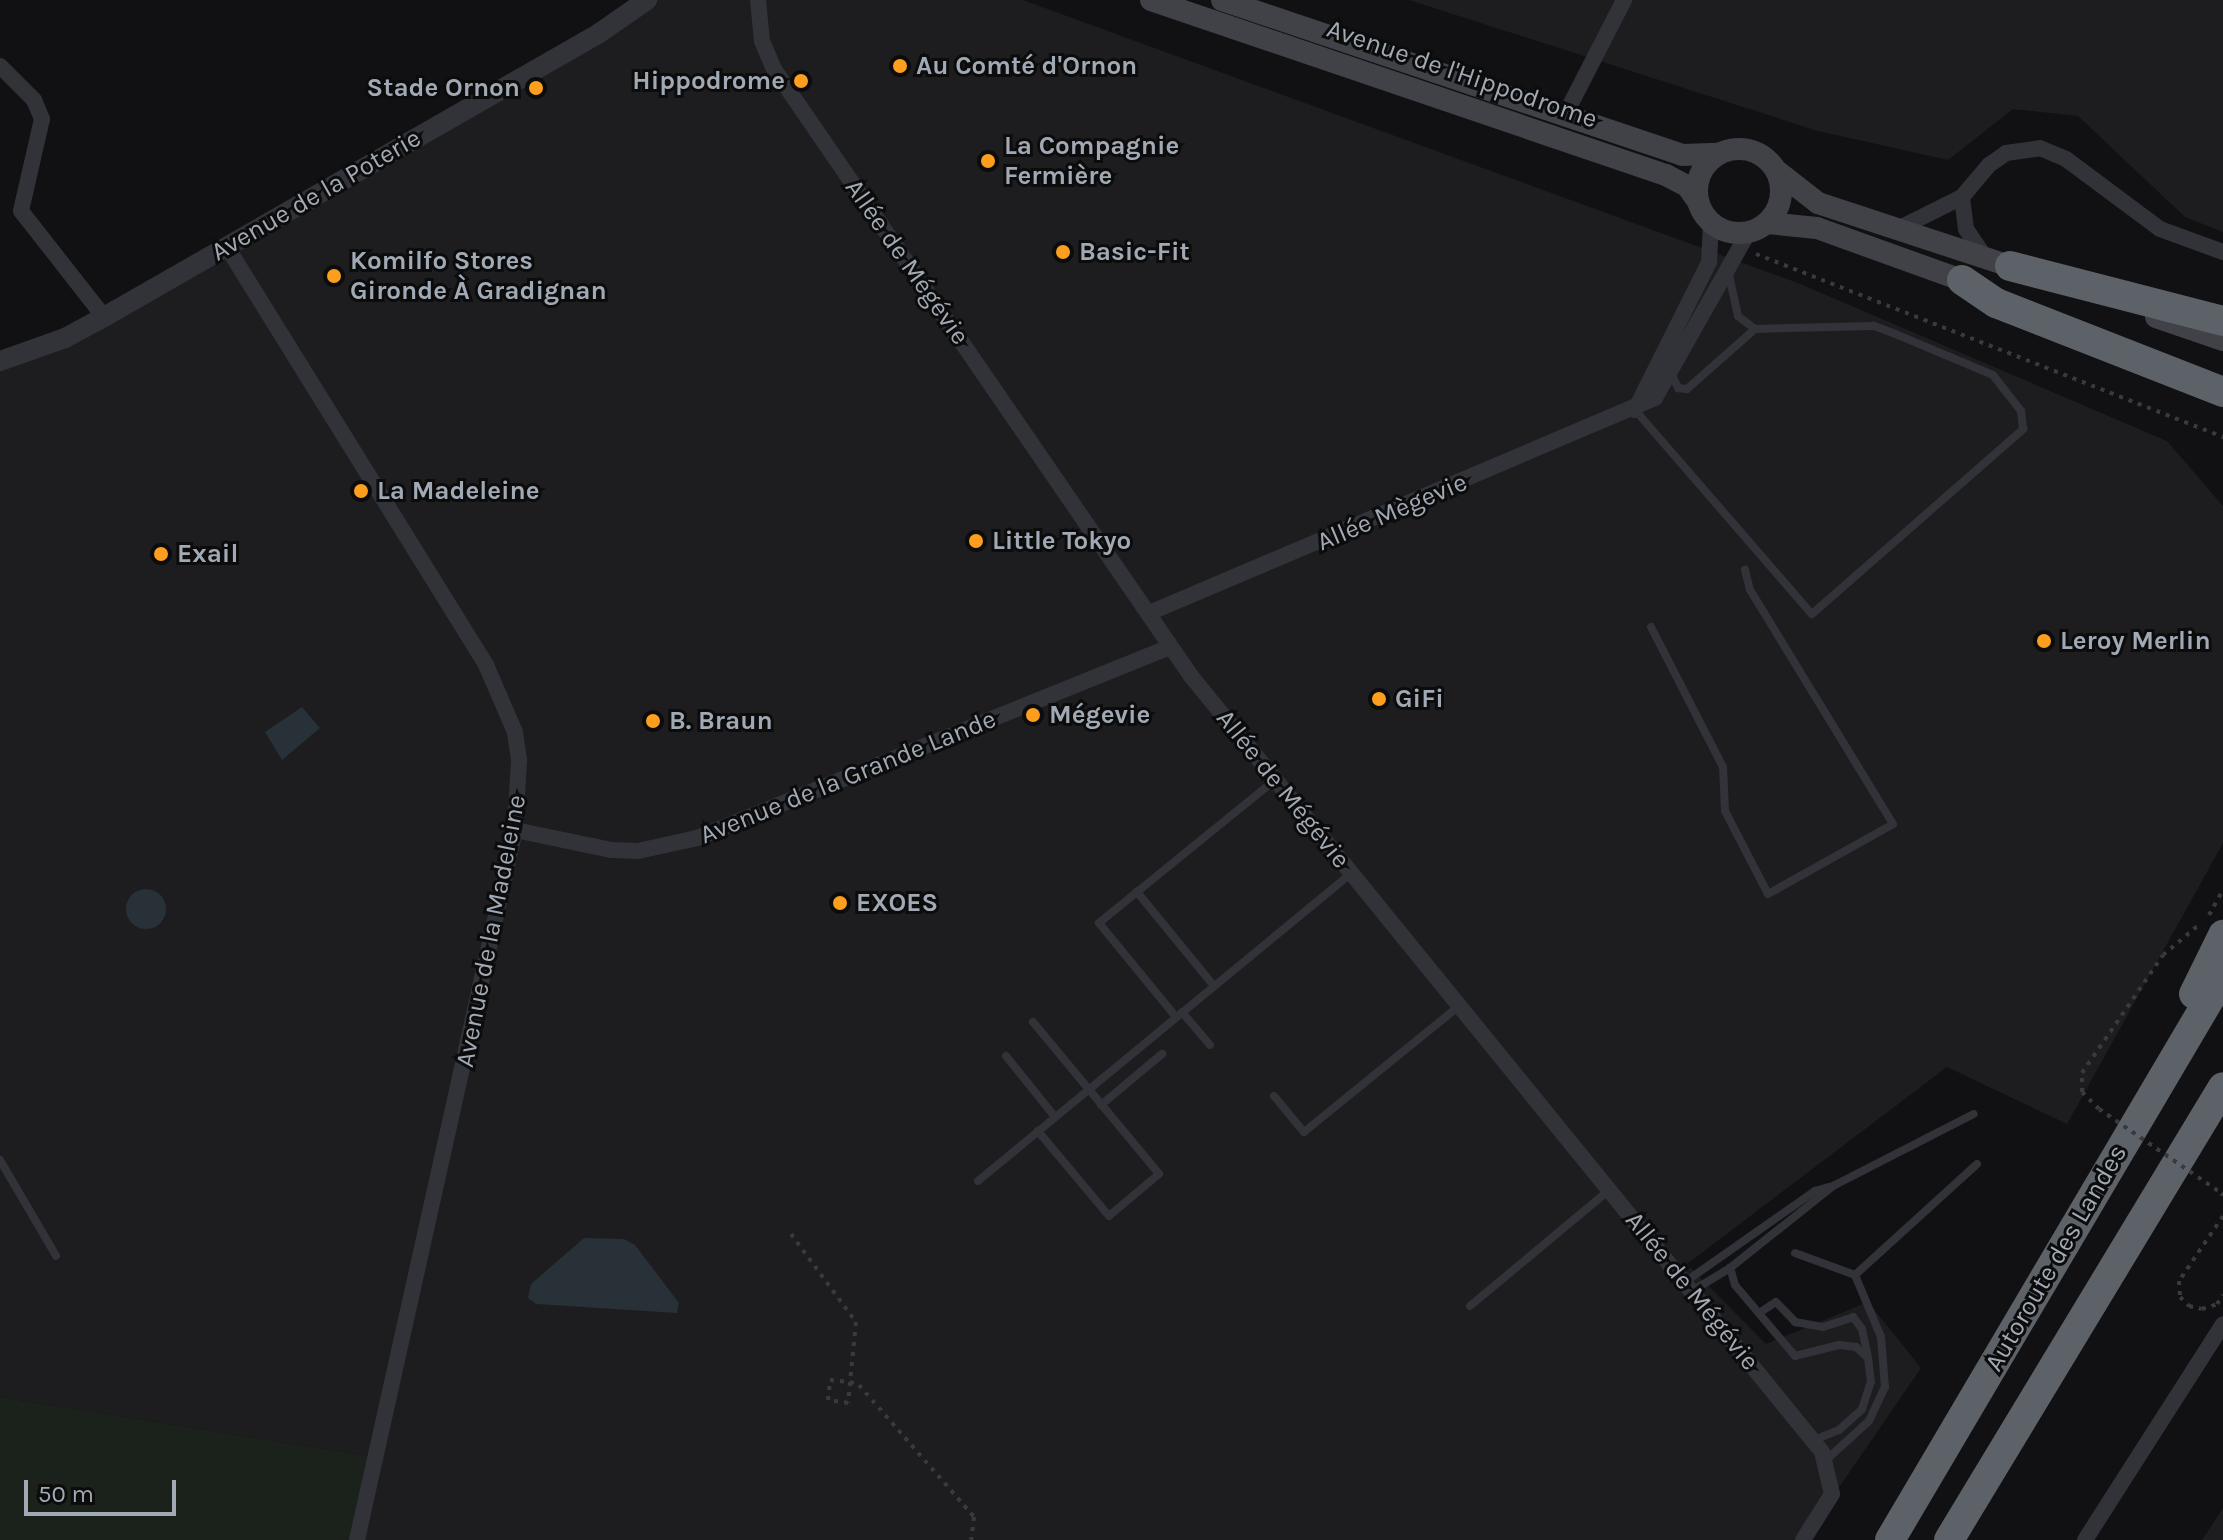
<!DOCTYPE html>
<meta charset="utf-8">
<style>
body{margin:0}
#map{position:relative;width:2223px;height:1540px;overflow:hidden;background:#111113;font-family:Karla,sans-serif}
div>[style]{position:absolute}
.built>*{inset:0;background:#1d1d20}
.green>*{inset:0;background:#1b221b}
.water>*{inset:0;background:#273137}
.round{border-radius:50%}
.path>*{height:4px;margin-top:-2px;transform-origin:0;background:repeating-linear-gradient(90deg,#383a3f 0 4px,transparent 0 10px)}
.service>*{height:8px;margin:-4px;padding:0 4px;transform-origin:4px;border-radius:4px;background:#323338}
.minor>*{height:16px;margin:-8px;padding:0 8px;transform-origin:8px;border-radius:8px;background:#323338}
.tertiary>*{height:20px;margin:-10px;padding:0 10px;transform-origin:10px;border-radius:10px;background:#323338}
.secondary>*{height:22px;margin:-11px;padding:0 11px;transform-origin:11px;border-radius:11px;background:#404248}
.secondary>.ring{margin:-11px;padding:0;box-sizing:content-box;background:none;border:22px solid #404248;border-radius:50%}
.motorway>*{height:30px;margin:-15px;padding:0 15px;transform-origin:15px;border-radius:15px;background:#5d6269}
.path-bridge>*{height:4px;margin-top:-2px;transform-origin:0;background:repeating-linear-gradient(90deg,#383a3f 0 4px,transparent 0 10px)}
.dots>*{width:22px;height:22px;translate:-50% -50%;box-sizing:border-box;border:4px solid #0c0c0d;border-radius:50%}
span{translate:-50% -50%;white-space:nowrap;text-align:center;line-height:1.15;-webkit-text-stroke:6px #0c0c0d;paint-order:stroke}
.poi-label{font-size:26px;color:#a1a9b4;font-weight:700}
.left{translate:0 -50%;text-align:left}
.right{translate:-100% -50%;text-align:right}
.street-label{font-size:26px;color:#a1a9b4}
.scale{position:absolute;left:24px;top:1480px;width:152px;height:36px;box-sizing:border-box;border:4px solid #a1a9b4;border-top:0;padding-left:10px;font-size:24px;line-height:28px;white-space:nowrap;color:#a1a9b4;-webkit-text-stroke:6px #0c0c0d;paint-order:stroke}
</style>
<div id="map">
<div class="built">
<i style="clip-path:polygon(639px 0,1023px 0,1798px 283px,2167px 441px,2223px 506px,2223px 843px,2067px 1124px,1947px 1067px,1687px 1264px,1766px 1344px,1868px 1302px,1921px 1368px,1803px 1540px,357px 1540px,375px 1457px,0 1397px,0 361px,36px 349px)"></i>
<i style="clip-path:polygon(1409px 0,2223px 0,2223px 232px,2185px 217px,2078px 116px,2013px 109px,1948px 160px,1818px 131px)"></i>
<i style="clip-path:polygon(2223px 1508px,2223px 1540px,2202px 1540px)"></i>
</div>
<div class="green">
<i style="clip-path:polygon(0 1397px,375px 1457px,357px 1540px,0 1540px)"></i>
</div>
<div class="water">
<i style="clip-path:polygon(302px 707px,320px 728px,282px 760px,265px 732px)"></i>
<i class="round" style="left:126px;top:889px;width:40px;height:40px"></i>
<i style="clip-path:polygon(584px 1238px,624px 1239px,635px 1245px,679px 1303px,677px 1313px,536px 1304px,528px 1298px,531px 1284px)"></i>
</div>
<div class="path">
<i style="left:1756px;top:254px;width:502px;rotate:21.4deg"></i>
<i style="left:2209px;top:915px;width:29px;rotate:-61deg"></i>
<i style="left:2099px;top:1109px;width:24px;rotate:-135deg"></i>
<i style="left:2082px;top:1092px;width:19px;rotate:-90deg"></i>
<i style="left:2082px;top:1073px;width:143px;rotate:-55.5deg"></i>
<i style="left:2163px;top:955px;width:48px;rotate:-40deg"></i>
<i style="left:2221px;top:1193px;width:3px;rotate:45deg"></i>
<i style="left:2223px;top:1216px;width:78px;rotate:124.1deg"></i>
<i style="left:2179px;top:1281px;width:16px;rotate:86deg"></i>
<i style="left:2180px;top:1297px;width:13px;rotate:45deg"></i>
<i style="left:2189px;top:1306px;width:13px;rotate:13deg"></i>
<i style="left:2202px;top:1309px;width:16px;rotate:-18deg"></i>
<i style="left:2217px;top:1304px;width:11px;rotate:-56deg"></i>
<i style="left:791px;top:1234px;width:109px;rotate:53.5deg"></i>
<i style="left:856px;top:1322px;width:60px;rotate:95.7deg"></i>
<i style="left:850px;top:1382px;width:21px;rotate:95deg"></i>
<i style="left:848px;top:1403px;width:20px;rotate:-171deg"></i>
<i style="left:828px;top:1400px;width:20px;rotate:-84deg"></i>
<i style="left:830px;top:1380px;width:20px;rotate:6deg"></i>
<i style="left:850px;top:1382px;width:9px;rotate:18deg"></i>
<i style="left:859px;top:1385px;width:175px;rotate:48.9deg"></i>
<i style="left:974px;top:1517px;width:23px;rotate:97deg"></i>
</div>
<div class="service">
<i style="left:1671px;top:373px;width:17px;rotate:65deg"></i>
<i style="left:1678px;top:388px;width:9px;rotate:6deg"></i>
<i style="left:1687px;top:389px;width:91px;rotate:-41.4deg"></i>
<i style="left:1635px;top:410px;width:270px;rotate:49.1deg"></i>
<i style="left:1812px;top:614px;width:281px;rotate:-41.2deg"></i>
<i style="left:2023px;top:429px;width:18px;rotate:-96deg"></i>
<i style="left:2021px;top:411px;width:46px;rotate:-127.9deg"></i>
<i style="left:1993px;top:375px;width:103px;rotate:-157.2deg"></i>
<i style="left:1898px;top:335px;width:26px;rotate:-159deg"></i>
<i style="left:1874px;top:326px;width:119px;rotate:178.6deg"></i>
<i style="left:1755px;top:329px;width:21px;rotate:-143deg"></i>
<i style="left:1738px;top:316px;width:42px;rotate:-102.4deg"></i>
<i style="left:1651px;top:627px;width:157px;rotate:62.8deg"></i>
<i style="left:1723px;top:767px;width:44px;rotate:87.4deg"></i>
<i style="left:1725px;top:811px;width:93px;rotate:62.6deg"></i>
<i style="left:1768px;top:894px;width:143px;rotate:-29.2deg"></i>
<i style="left:1893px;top:824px;width:274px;rotate:-121.4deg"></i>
<i style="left:1750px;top:590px;width:21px;rotate:-104deg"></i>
<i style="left:1137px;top:892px;width:49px;rotate:140.8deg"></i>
<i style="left:1099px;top:923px;width:122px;rotate:50.7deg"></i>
<i style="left:1214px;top:986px;width:122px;rotate:-129.3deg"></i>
<i style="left:1137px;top:892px;width:178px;rotate:-39.1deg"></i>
<i style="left:1182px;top:1012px;width:43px;rotate:49.7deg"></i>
<i style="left:1033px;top:1022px;width:197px;rotate:50.3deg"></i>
<i style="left:1159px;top:1174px;width:65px;rotate:140deg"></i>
<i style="left:1109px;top:1216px;width:111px;rotate:-129.9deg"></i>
<i style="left:1006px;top:1056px;width:78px;rotate:51.2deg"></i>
<i style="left:1274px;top:1096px;width:47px;rotate:50.2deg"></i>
<i style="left:1304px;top:1132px;width:200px;rotate:-39.1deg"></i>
<i style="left:1101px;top:1105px;width:80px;rotate:-39.9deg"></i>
<i style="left:0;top:1160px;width:111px;rotate:59.7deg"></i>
<i style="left:978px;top:1181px;width:484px;rotate:-39.5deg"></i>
<i style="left:1795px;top:1253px;width:64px;rotate:20.1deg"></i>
<i style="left:1685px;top:1282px;width:159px;rotate:-35deg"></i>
<i style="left:1815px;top:1191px;width:15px;rotate:-16deg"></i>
<i style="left:1692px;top:1291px;width:44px;rotate:-31.2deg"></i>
<i style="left:1470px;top:1306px;width:181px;rotate:-39.8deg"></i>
<i style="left:1759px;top:1313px;width:20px;rotate:-33deg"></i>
<i style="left:1776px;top:1302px;width:28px;rotate:46deg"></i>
<i style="left:1795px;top:1322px;width:28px;rotate:10deg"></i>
<i style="left:1823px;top:1327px;width:32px;rotate:-18deg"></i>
<i style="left:1853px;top:1317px;width:15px;rotate:53deg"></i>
<i style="left:1862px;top:1329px;width:29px;rotate:78deg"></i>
<i style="left:1814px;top:1440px;width:27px;rotate:-22deg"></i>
<i style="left:1839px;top:1430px;width:31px;rotate:-42deg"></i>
<i style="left:1862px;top:1409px;width:28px;rotate:-72deg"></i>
<i style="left:1871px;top:1382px;width:24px;rotate:-97deg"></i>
<i style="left:1868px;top:1358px;width:16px;rotate:-137deg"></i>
<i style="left:1856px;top:1347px;width:17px;rotate:-173deg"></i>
<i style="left:1839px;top:1345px;width:45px;rotate:166deg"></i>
<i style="left:1795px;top:1356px;width:93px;rotate:-130.2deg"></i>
<i style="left:1735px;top:1285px;width:18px;rotate:-106deg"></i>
<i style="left:1730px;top:1268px;width:132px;rotate:-38.5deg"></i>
<i style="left:1833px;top:1186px;width:158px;rotate:-27.1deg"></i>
<i style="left:1826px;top:1460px;width:58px;rotate:-42.2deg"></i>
<i style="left:1869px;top:1421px;width:38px;rotate:-65deg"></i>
<i style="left:1885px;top:1387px;width:50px;rotate:-94.6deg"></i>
<i style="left:1881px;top:1337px;width:67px;rotate:-112.8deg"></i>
<i style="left:1855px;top:1275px;width:165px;rotate:-42.3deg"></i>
</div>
<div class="minor">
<i style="left:758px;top:0;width:41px;rotate:84.4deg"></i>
<i style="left:762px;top:41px;width:30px;rotate:67deg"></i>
<i style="left:774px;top:69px;width:736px;rotate:55.51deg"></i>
<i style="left:1191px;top:676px;width:1000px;rotate:50.88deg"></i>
<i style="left:1822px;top:1452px;width:43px;rotate:76.6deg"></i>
<i style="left:1832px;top:1494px;width:54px;rotate:122.2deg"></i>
<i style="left:0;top:66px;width:48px;rotate:45deg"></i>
<i style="left:34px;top:100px;width:21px;rotate:67deg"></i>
<i style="left:42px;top:119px;width:94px;rotate:102.9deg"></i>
<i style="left:21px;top:211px;width:135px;rotate:51.9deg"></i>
<i style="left:1566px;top:113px;width:127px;rotate:-62.8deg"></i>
<i style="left:1962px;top:197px;width:32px;rotate:83deg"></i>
<i style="left:1966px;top:229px;width:34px;rotate:56deg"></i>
<i style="left:1898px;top:229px;width:72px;rotate:-26.6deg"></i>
<i style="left:1962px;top:197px;width:42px;rotate:-49.8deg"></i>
<i style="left:1989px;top:165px;width:21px;rotate:-35deg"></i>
<i style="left:2006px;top:153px;width:34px;rotate:-8deg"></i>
<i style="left:2040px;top:148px;width:28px;rotate:23deg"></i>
<i style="left:2066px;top:159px;width:117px;rotate:36.7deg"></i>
<i style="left:2160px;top:229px;width:67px;rotate:20.1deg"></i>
<i style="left:227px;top:247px;width:492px;rotate:58.2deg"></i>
<i style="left:486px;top:665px;width:73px;rotate:66.6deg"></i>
<i style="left:515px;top:732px;width:28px;rotate:82deg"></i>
<i style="left:519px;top:760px;width:70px;rotate:93.3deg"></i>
<i style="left:515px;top:830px;width:727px;rotate:102.55deg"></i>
<i style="left:1635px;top:410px;width:165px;rotate:-63.4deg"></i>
<i style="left:1709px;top:262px;width:40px;rotate:-87.1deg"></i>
<i style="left:1149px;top:613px;width:550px;rotate:-23.02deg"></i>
<i style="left:1655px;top:398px;width:192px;rotate:-60.6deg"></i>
<i style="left:515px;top:830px;width:99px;rotate:11.7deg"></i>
<i style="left:612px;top:850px;width:26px;rotate:2deg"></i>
<i style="left:638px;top:851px;width:60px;rotate:-12.4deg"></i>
<i style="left:697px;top:838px;width:510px;rotate:-21.99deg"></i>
<i style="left:2085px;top:1540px;width:256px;rotate:-57.4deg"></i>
</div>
<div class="tertiary">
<i style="left:0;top:361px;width:69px;rotate:-19.5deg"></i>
<i style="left:65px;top:338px;width:44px;rotate:-28.3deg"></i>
<i style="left:104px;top:317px;width:569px;rotate:-29.81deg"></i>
<i style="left:598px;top:34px;width:60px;rotate:-34.8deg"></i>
</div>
<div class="secondary">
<i style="left:1151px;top:0;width:544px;rotate:18.77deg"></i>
<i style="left:1666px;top:175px;width:24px;rotate:28deg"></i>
<i style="left:1687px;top:186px;width:19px;rotate:55deg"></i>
<i style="left:1222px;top:0;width:485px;rotate:18.6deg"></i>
<i style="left:1682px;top:155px;width:36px;rotate:-2deg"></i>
<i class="ring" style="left:1697px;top:149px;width:62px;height:62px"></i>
<i style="left:1777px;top:171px;width:52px;rotate:38deg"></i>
<i style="left:1818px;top:203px;width:215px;rotate:18.2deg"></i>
<i style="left:1767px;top:223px;width:50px;rotate:5.7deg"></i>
<i style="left:1817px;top:228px;width:168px;rotate:19.8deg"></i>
<i style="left:2156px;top:317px;width:71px;rotate:18.9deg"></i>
</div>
<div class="motorway">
<i style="left:2010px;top:266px;width:220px;rotate:14.5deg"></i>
<i style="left:1962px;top:280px;width:41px;rotate:34.1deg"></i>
<i style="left:1996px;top:303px;width:244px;rotate:21.4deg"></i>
<i style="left:2194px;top:994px;width:66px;rotate:-63.8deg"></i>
<i style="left:1890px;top:1540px;width:655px;rotate:-59.44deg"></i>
<i style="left:1949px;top:1540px;width:529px;rotate:-58.83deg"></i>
</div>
<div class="path-bridge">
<i style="left:2099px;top:1109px;width:148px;rotate:34.5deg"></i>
</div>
<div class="dots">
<i style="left:900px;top:66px;background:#fd9e1f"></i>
<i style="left:801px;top:81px;background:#fd9e1f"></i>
<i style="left:536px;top:88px;background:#fd9e1f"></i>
<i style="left:988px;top:161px;background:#fd9e1f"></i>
<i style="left:1063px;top:252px;background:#fd9e1f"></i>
<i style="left:334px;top:276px;background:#fd9e1f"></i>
<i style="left:361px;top:491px;background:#fd9e1f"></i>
<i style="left:976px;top:541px;background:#fd9e1f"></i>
<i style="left:161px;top:554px;background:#fd9e1f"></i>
<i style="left:2044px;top:641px;background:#fd9e1f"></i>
<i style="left:1379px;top:699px;background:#fd9e1f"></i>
<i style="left:1033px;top:715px;background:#fd9e1f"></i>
<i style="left:653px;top:721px;background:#fd9e1f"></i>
<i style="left:840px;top:903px;background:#fd9e1f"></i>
</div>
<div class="poi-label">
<span class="left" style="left:916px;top:66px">Au Comté d'Ornon</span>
<span class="right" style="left:785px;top:81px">Hippodrome</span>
<span class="right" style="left:520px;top:88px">Stade Ornon</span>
<span class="left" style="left:1004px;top:161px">La Compagnie<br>Fermière</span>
<span class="left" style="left:1079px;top:252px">Basic-Fit</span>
<span class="left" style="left:350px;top:276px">Komilfo Stores<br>Gironde À Gradignan</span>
<span class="left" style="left:377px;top:491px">La Madeleine</span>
<span class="left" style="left:992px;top:541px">Little Tokyo</span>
<span class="left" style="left:177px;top:554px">Exail</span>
<span class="left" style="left:2060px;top:641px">Leroy Merlin</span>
<span class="left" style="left:1395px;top:699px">GiFi</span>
<span class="left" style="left:1049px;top:715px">Mégevie</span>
<span class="left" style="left:669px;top:721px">B. Braun</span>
<span class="left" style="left:856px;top:903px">EXOES</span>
</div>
<div class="street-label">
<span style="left:1462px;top:74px;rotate:19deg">Avenue de l'Hippodrome</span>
<span style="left:316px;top:195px;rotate:-30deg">Avenue de la Poterie</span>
<span style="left:907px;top:262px;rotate:55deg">Allée de Mégévie</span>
<span style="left:1392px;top:512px;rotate:-23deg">Allée Mègevie</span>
<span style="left:848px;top:777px;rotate:-22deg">Avenue de la Grande Lande</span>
<span style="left:1283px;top:789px;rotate:51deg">Allée de Mégévie</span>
<span style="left:491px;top:931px;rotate:-79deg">Avenue de la Madeleine</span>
<span style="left:2056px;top:1258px;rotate:-60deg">Autoroute des Landes</span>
<span style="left:1692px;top:1291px;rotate:51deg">Allée de Mégévie</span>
</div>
<div class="scale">50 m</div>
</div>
